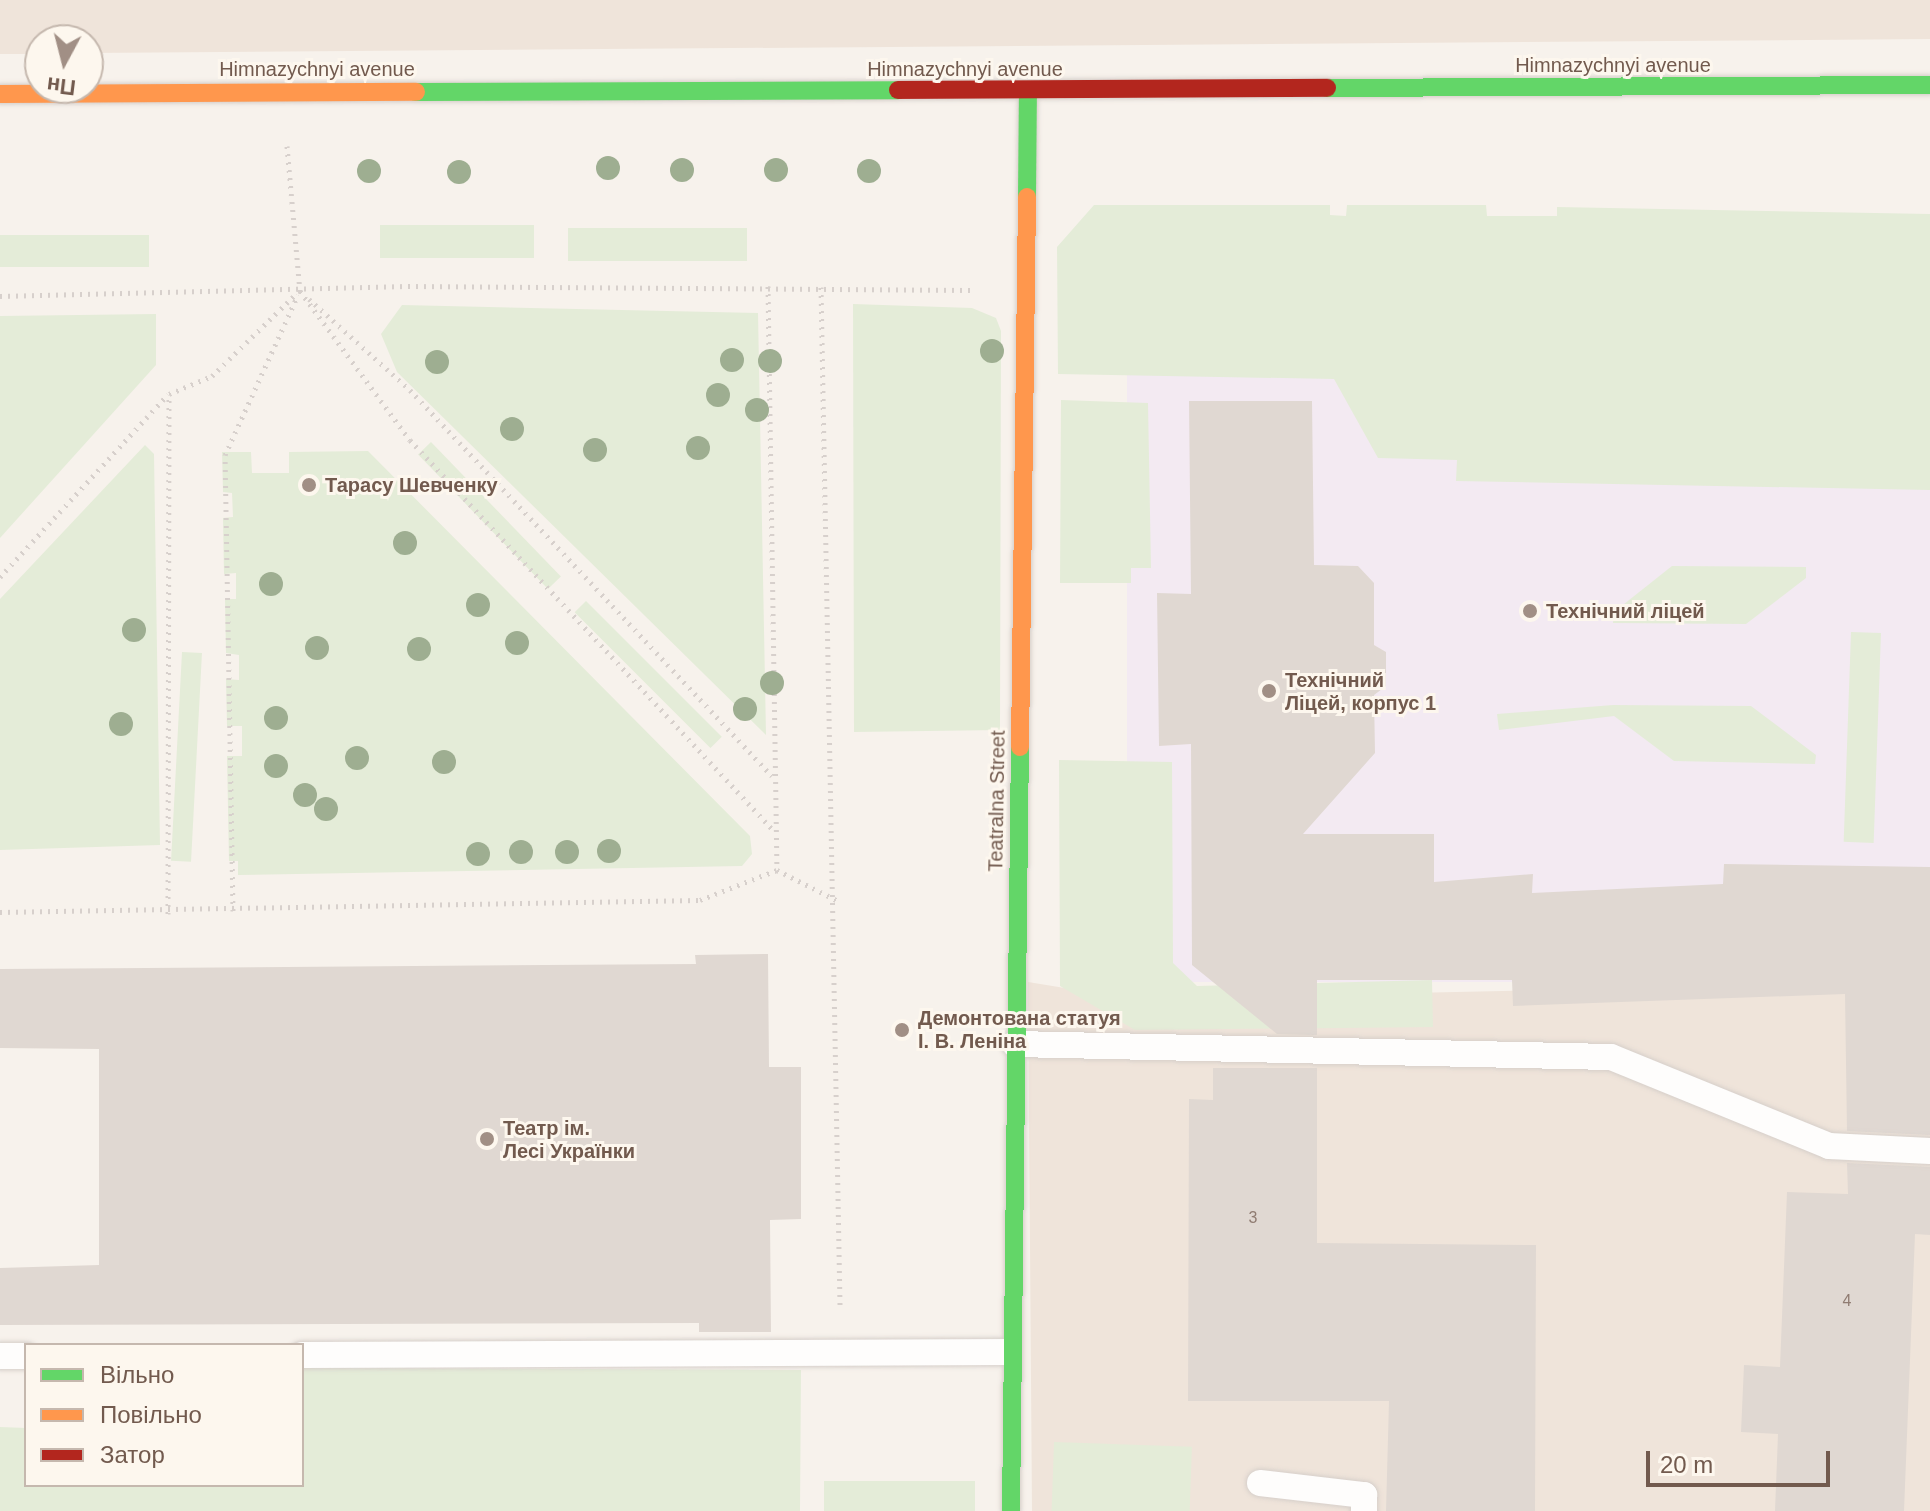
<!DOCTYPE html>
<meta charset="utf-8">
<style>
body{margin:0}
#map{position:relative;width:1930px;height:1511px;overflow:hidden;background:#f7f2ec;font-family:Helvetica,sans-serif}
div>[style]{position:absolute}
.residential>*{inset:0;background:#efe4da}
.education>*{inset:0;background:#f3eaf2;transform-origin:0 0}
.green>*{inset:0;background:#e4ecd8;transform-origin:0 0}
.building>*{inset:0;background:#e0d8d2}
.path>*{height:5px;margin-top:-2.5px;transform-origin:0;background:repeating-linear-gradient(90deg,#d7d0cc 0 2px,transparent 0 8px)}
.roads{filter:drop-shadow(0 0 2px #d6cfca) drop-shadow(0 0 2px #d6cfca)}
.lane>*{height:26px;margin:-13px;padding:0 13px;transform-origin:13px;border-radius:13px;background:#fefdfc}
.fast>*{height:18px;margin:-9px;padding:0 9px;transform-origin:9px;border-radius:9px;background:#63d668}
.slow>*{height:18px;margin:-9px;padding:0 9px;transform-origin:9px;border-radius:9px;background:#ff974d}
.jam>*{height:18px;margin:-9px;padding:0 9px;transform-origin:9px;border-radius:9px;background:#b3261e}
.trees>*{width:24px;height:24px;margin:-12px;border-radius:50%;background:#9eae91}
.dots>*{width:22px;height:22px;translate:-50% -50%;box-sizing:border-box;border:4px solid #fdf7ee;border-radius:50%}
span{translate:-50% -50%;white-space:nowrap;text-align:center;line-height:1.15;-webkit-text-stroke:6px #fdf7ee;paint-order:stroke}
.number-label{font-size:16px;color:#907c72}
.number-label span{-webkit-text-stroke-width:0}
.street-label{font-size:20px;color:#725a4e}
.poi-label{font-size:20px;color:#725a4e;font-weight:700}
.left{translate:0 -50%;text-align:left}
.legend{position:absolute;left:24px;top:1343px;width:280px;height:144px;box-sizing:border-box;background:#fdf7ee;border:2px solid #c5b8ae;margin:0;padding:10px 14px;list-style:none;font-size:24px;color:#725a4e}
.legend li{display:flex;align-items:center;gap:16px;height:40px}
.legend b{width:40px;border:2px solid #c5b8ae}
.north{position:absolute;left:24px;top:24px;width:80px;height:80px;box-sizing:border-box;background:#fdf7ee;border:2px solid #c5b8ae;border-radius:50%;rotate:187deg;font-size:22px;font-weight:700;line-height:32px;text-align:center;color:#725a4e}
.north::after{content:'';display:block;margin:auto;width:28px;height:36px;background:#a18f85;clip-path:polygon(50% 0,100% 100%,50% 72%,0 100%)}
.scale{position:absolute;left:1646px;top:1451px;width:184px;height:36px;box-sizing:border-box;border:4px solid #725a4e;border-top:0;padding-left:10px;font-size:24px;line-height:28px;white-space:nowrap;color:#725a4e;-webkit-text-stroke:6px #fdf7ee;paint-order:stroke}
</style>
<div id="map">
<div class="residential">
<i style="clip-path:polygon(0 0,1930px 0,1930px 39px,88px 53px,88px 40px,40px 40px,40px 54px,0 54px)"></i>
<i style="clip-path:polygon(1028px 982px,1132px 999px,1930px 982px,1930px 1511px,1032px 1511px)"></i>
</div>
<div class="education">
<i style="left:1930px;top:239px;width:743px;height:803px;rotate:90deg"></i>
</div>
<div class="green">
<i style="clip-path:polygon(1094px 205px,1330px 205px,1330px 215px,1346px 216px,1347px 205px,1486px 205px,1487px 216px,1557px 216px,1557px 207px,1930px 214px,1930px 490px,1456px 481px,1457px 460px,1378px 458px,1334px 379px,1058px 374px,1057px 247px)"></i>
<i style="left:380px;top:225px;width:154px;height:33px"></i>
<i style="left:568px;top:228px;width:179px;height:33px"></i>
<i style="left:0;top:235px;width:149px;height:32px"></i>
<i style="clip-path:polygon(853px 304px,972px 308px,996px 318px,1001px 331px,1000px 730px,854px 732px)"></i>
<i style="clip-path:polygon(402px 305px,758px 313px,766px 735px,397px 372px,381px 334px)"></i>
<i style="clip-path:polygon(156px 314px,156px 365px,0 538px,0 316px)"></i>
<i style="clip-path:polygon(1061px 400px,1148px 403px,1151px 568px,1131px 568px,1131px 583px,1060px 583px)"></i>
<i style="left:431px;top:442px;width:187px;height:18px;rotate:46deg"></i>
<i style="clip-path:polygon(145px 445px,154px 454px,160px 845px,0 850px,0 599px)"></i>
<i style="clip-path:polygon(368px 451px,750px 836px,752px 854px,742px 866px,238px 875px,238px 861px,229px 861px,227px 756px,242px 756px,242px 726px,227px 726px,226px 679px,239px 680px,239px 655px,226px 653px,225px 599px,236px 599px,236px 573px,224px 574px,223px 518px,233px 517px,232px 493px,223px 492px,222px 452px,251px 452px,252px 473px,289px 473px,289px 452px)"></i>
<i style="clip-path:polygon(1672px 566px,1806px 567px,1806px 578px,1746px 624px,1613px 623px,1614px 612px)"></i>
<i style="left:586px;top:601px;width:192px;height:16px;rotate:45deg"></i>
<i style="left:1851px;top:632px;width:30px;height:210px;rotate:2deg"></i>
<i style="left:182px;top:652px;width:20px;height:209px;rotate:3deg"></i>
<i style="clip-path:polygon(1613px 705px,1751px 706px,1816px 755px,1815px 764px,1674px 761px,1614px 716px,1499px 730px,1497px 714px)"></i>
<i style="clip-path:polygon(1059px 760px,1172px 762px,1173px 963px,1197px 986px,1432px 980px,1433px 1027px,1135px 1030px,1060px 986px)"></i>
<i style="clip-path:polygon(302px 1368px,801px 1370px,800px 1511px,0 1511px,0 1427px,26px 1428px,26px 1485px,302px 1485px)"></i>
<i style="left:1054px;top:1442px;width:138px;height:69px;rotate:2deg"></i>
<i style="left:824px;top:1481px;width:151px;height:30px"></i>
</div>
<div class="building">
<i style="clip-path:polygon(1189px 401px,1312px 401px,1314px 565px,1358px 566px,1374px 583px,1374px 645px,1386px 652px,1386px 686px,1374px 695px,1375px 753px,1303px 834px,1434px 834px,1434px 882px,1533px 874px,1532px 893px,1723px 884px,1724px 864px,1930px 867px,1930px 1135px,1847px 1131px,1845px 994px,1513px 1006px,1512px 980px,1317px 980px,1317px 1035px,1277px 1034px,1192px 965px,1191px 744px,1159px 746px,1157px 593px,1191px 594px)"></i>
<i style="clip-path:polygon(768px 954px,769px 1067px,801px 1067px,801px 1219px,770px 1220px,771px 1332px,699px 1332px,699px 1323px,0 1325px,0 1268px,99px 1265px,99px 1049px,0 1048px,0 969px,696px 964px,695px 955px)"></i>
<i style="clip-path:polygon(1213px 1068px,1317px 1068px,1317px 1243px,1536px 1245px,1535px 1511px,1386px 1511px,1389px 1401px,1188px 1401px,1189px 1099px,1213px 1100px)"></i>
<i style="clip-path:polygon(1847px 1163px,1930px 1167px,1930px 1235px,1915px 1234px,1904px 1511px,1775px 1511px,1778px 1434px,1741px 1432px,1744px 1365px,1780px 1367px,1787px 1192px,1848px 1194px)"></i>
</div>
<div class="path">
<i style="left:287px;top:146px;width:146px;rotate:84.9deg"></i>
<i style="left:300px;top:291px;width:185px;rotate:53.6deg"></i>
<i style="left:410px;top:440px;width:533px;rotate:47.05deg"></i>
<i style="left:768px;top:286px;width:584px;rotate:89.12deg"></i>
<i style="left:821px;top:287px;width:1019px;rotate:88.93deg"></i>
<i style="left:0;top:296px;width:408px;rotate:-1.4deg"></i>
<i style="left:408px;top:286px;width:563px;rotate:0.41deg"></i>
<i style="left:309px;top:299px;width:136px;rotate:42deg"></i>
<i style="left:410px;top:390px;width:529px;rotate:46.84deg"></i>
<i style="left:0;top:577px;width:248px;rotate:-47.4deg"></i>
<i style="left:233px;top:911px;width:456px;rotate:-91deg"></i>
<i style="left:225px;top:455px;width:176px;rotate:-65.5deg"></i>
<i style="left:0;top:912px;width:700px;rotate:-0.98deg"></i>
<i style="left:700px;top:900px;width:83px;rotate:-21.3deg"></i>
<i style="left:777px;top:870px;width:68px;rotate:26.9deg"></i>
<i style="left:168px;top:914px;width:520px;rotate:-89.89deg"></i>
<i style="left:169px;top:394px;width:47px;rotate:-22.7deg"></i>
<i style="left:212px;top:376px;width:122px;rotate:-44.3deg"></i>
</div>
<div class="roads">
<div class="lane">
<i style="left:1015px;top:1044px;width:596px;rotate:1.25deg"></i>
<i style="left:1611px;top:1057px;width:235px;rotate:22.2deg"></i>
<i style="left:1829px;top:1146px;width:101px;rotate:2.8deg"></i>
<i style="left:302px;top:1355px;width:707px;rotate:-0.24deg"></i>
<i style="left:0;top:1356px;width:26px"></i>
<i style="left:1260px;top:1483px;width:105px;rotate:6.6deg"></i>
<i style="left:1364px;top:1495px;width:16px;rotate:90deg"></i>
</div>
<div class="fast">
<i style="left:1327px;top:88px;width:603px;rotate:-0.29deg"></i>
<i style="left:416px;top:92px;width:482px;rotate:-0.2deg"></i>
<i style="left:1027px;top:197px;width:106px;rotate:-89.5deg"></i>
<i style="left:1011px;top:1511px;width:764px;rotate:-89.33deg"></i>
</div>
<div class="slow">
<i style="left:0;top:94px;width:416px;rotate:-0.3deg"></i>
<i style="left:1020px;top:747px;width:550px;rotate:-89.27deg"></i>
</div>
<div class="jam">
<i style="left:898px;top:90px;width:429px;rotate:-0.3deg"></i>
</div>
</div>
<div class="trees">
<i style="left:608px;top:168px"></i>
<i style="left:682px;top:170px"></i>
<i style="left:776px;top:170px"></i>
<i style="left:369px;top:171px"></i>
<i style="left:869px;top:171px"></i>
<i style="left:459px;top:172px"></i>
<i style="left:992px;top:351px"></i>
<i style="left:732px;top:360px"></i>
<i style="left:770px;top:361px"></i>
<i style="left:437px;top:362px"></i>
<i style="left:718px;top:395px"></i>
<i style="left:757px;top:410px"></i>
<i style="left:512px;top:429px"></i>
<i style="left:698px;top:448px"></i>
<i style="left:595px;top:450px"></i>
<i style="left:405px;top:543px"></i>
<i style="left:271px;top:584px"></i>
<i style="left:478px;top:605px"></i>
<i style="left:134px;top:630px"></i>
<i style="left:517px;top:643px"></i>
<i style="left:317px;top:648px"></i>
<i style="left:419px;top:649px"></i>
<i style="left:772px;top:683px"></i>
<i style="left:745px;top:709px"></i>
<i style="left:276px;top:718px"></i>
<i style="left:121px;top:724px"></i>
<i style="left:357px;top:758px"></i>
<i style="left:444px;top:762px"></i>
<i style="left:276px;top:766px"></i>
<i style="left:305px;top:795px"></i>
<i style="left:326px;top:809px"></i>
<i style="left:609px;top:851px"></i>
<i style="left:521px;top:852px"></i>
<i style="left:567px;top:852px"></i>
<i style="left:478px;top:854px"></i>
</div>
<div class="dots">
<i style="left:309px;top:485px;background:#a18f85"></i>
<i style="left:1530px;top:611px;background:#a18f85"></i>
<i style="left:1269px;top:691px;background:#a18f85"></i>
<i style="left:902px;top:1030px;background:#a18f85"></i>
<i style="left:487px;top:1139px;background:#a18f85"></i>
</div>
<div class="number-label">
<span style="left:1253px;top:1218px">3</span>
<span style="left:1847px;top:1301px">4</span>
</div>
<div class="street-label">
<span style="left:1613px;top:65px">Himnazychnyi avenue</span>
<span style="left:317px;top:69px">Himnazychnyi avenue</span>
<span style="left:965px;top:69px">Himnazychnyi avenue</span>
<span style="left:997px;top:801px;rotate:-89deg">Teatralna Street</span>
</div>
<div class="poi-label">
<span class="left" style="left:325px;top:485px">Тарасу Шевченку</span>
<span class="left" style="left:1546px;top:611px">Технічний ліцей</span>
<span class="left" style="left:1285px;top:692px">Технічний<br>Ліцей, корпус 1</span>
<span class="left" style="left:918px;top:1030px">Демонтована статуя<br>І. В. Леніна</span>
<span class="left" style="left:503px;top:1140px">Театр ім.<br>Лесі Українки</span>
</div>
<ul class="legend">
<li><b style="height:10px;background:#63d668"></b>Вільно</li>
<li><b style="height:10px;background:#ff974d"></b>Повільно</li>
<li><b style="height:10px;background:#b3261e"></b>Затор</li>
</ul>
<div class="north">Пн</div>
<div class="scale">20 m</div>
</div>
